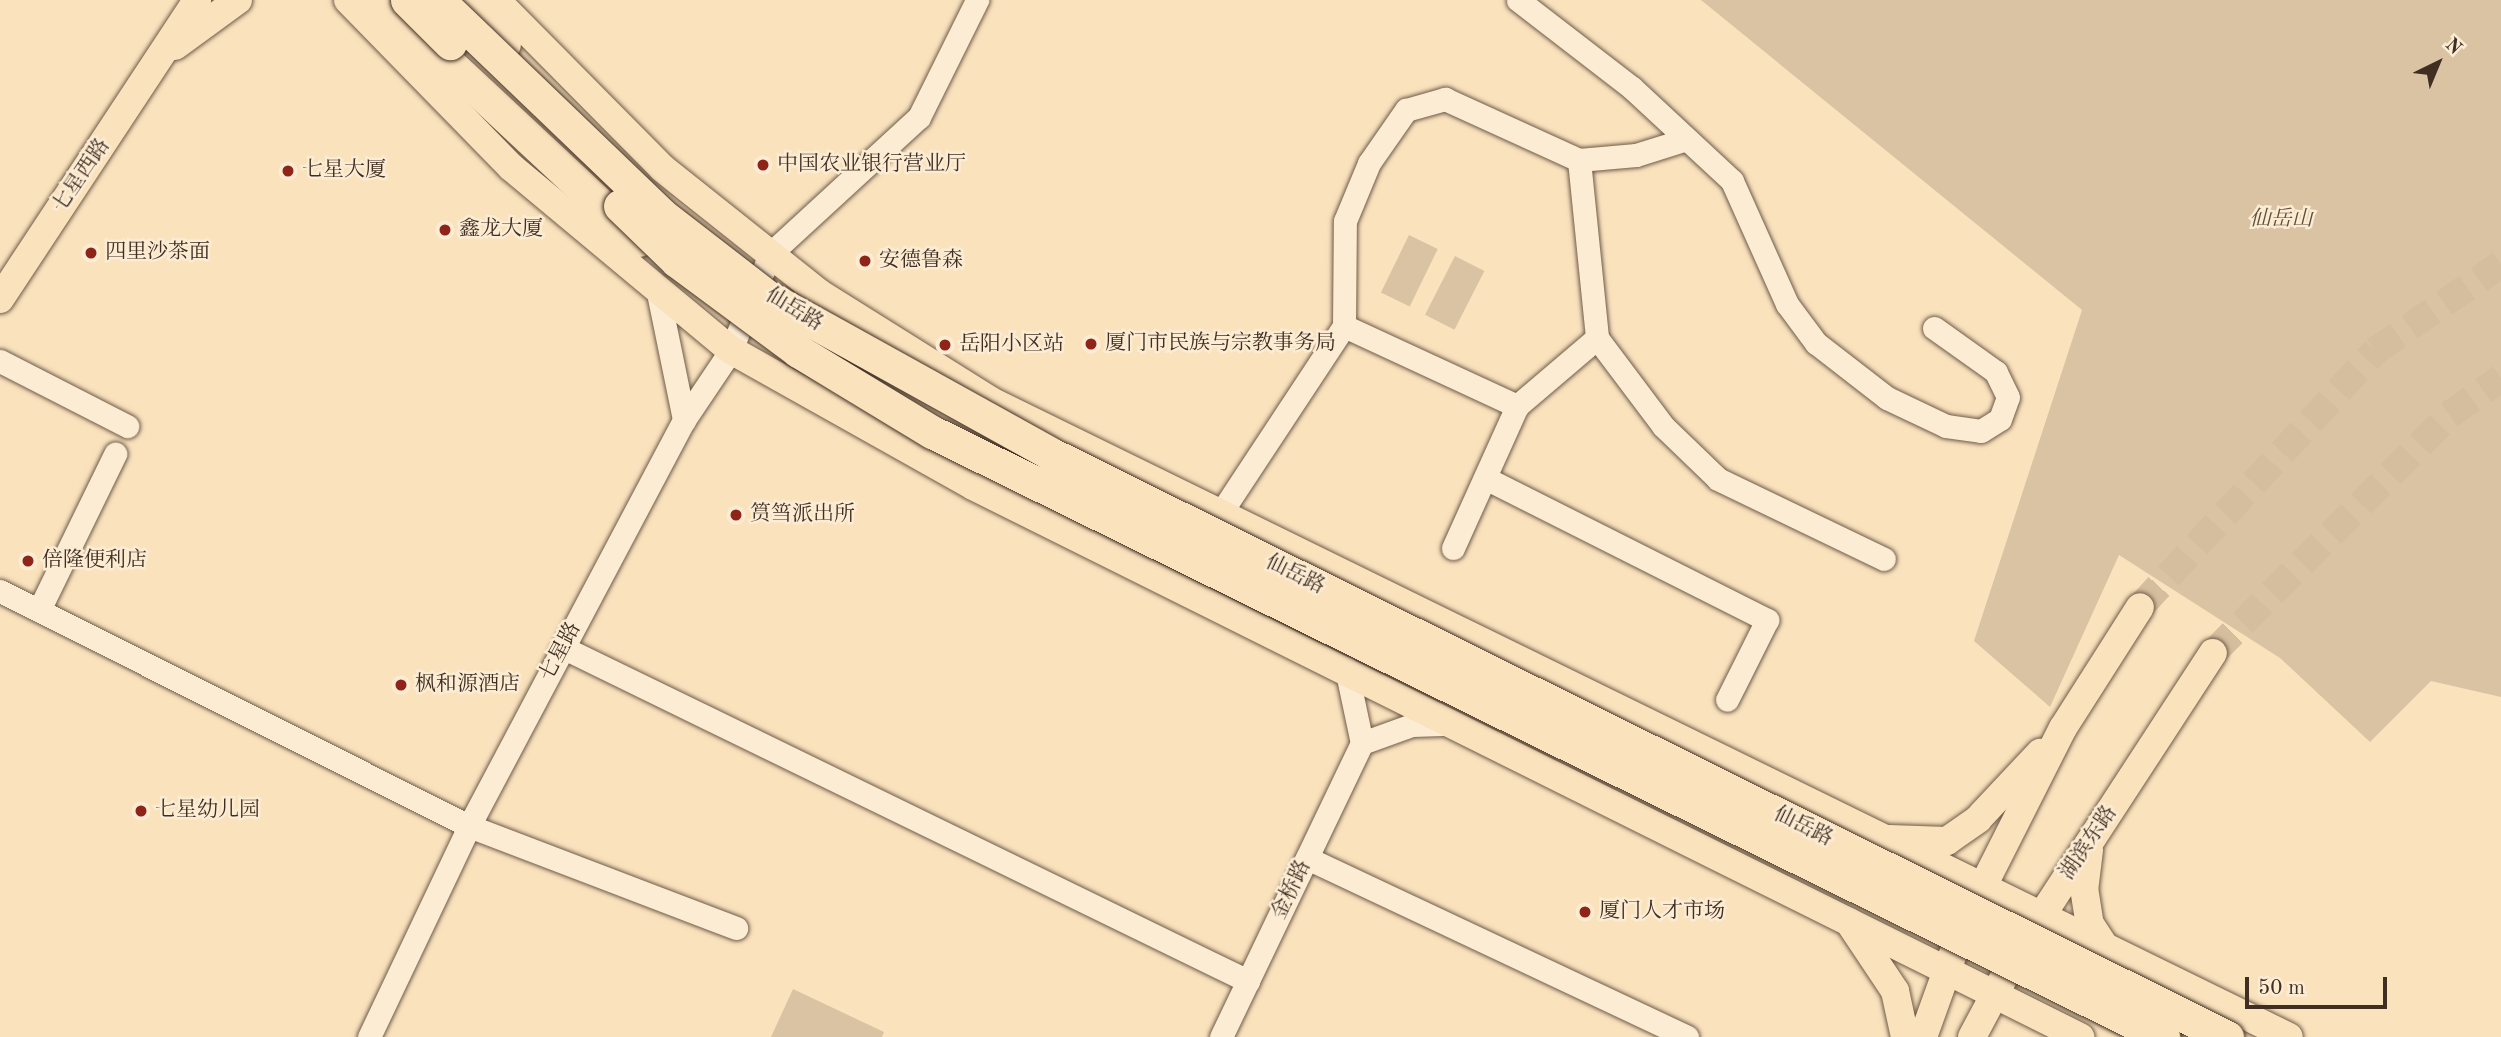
<!DOCTYPE html>
<meta charset="utf-8">
<style>
body{margin:0}
#map{position:relative;width:2501px;height:1037px;overflow:hidden;background:#fae2bd;font-family:"Old Standard TT","Noto Serif SC",serif}
div>[style]{position:absolute}
.green>*{inset:0;background:#dac3a3;transform-origin:0 0}
.major-tunnel>*{height:28px;margin-top:-14px;transform-origin:0;background:repeating-linear-gradient(90deg,#d5be9e 0 28px,transparent 0 42px)}
.roads{filter:drop-shadow(0 0 2px #6e5b49) drop-shadow(0 0 2px #6e5b49)}
.minor>*{height:23px;margin:-11.5px;padding:0 11.5px;transform-origin:11.5px;border-radius:11.5px;background:#fcecd4}
.major>*{height:28px;margin:-14px;padding:0 14px;transform-origin:14px;border-radius:14px;background:#fae2bd}
.highway>*{height:33px;margin:-16.5px;padding:0 16.5px;transform-origin:16.5px;border-radius:16.5px;background:#fae2bd}
.bridges{filter:drop-shadow(0 0 2px #402e22) drop-shadow(0 0 2px #402e22)}
.highway-bridge>*{height:33px;margin:-16.5px;padding:0 16.5px;transform-origin:16.5px;border-radius:16.5px;background:#fae2bd}
.dots>*{width:19px;height:19px;translate:-50% -50%;box-sizing:border-box;border:4px solid #fcecd4;border-radius:50%}
span{translate:-50% -50%;white-space:nowrap;text-align:center;line-height:1.15;-webkit-text-stroke:5px #fcecd4;paint-order:stroke}
.poi-label{font-size:21px;color:#402e22}
.left{translate:0 -50%;text-align:left}
.street-label{font-size:21px;color:#402e22}
.park-label{font-size:21px;color:#5f4c3c;font-style:italic}
.north{position:absolute;left:2403px;top:28px;width:70px;height:70px;-webkit-text-stroke:5px #fcecd4;paint-order:stroke;rotate:43deg;font-size:19px;font-weight:700;line-height:28px;text-align:center;color:#402e22}
.north::after{content:'';display:block;margin:auto;width:24px;height:32px;background:#402e22;clip-path:polygon(50% 0,100% 100%,50% 72%,0 100%)}
.scale{position:absolute;left:2245px;top:977px;width:142px;height:32px;box-sizing:border-box;border:4px solid #402e22;border-top:0;padding-left:9px;font-size:21px;line-height:24px;white-space:nowrap;color:#402e22;-webkit-text-stroke:5px #fcecd4;paint-order:stroke}
</style>
<div id="map">
<div class="green">
<i style="clip-path:polygon(1701px 0,2501px 0,2501px 697px,2431px 681px,2370px 742px,2280px 658px,2119px 555px,2050px 707px,1974px 641px,2082px 310px)"></i>
<i style="left:1409px;top:235px;width:32px;height:64px;rotate:26deg"></i>
<i style="left:1455px;top:256px;width:33px;height:66px;rotate:27deg"></i>
<i style="clip-path:polygon(793px 989px,884px 1032px,882px 1037px,771px 1037px)"></i>
</div>
<div class="major-tunnel">
<i style="left:2140px;top:607px;width:348px;rotate:-47.4deg"></i>
<i style="left:2375px;top:351px;width:153px;rotate:-34.6deg"></i>
<i style="left:2213px;top:653px;width:335px;rotate:-45.2deg"></i>
<i style="left:2449px;top:415px;width:64px;rotate:-35.4deg"></i>
</div>
<div class="roads">
<div class="minor">
<i style="left:1518px;top:0;width:143px;rotate:37.6deg"></i>
<i style="left:1631px;top:87px;width:138px;rotate:42.9deg"></i>
<i style="left:1732px;top:181px;width:135px;rotate:65.9deg"></i>
<i style="left:1787px;top:304px;width:49px;rotate:53.4deg"></i>
<i style="left:1816px;top:343px;width:90px;rotate:37.8deg"></i>
<i style="left:1887px;top:398px;width:65px;rotate:25.4deg"></i>
<i style="left:1946px;top:426px;width:35px;rotate:8deg"></i>
<i style="left:1981px;top:431px;width:22px;rotate:-32deg"></i>
<i style="left:2000px;top:419px;width:23px;rotate:-70deg"></i>
<i style="left:2008px;top:397px;width:28px;rotate:-116deg"></i>
<i style="left:1996px;top:372px;width:76px;rotate:-144.6deg"></i>
<i style="left:1579px;top:160px;width:57px;rotate:-5deg"></i>
<i style="left:1636px;top:155px;width:53px;rotate:-17.4deg"></i>
<i style="left:657px;top:288px;width:135px;rotate:78.4deg"></i>
<i style="left:1344px;top:326px;width:191px;rotate:24.8deg"></i>
<i style="left:0;top:361px;width:143px;rotate:27.1deg"></i>
<i style="left:1485px;top:478px;width:316px;rotate:26.7deg"></i>
<i style="left:1767px;top:620px;width:89px;rotate:116.6deg"></i>
<i style="left:1220px;top:514px;width:225px;rotate:-56.6deg"></i>
<i style="left:1344px;top:326px;width:105px;rotate:-89.5deg"></i>
<i style="left:1345px;top:221px;width:63px;rotate:-67.5deg"></i>
<i style="left:1369px;top:163px;width:65px;rotate:-55.1deg"></i>
<i style="left:1406px;top:110px;width:41px;rotate:-15.8deg"></i>
<i style="left:1445px;top:99px;width:147px;rotate:24.5deg"></i>
<i style="left:1579px;top:160px;width:179px;rotate:84.2deg"></i>
<i style="left:1597px;top:338px;width:110px;rotate:53.1deg"></i>
<i style="left:1663px;top:426px;width:76px;rotate:43.9deg"></i>
<i style="left:1718px;top:479px;width:184px;rotate:25.7deg"></i>
<i style="left:1453px;top:548px;width:156px;rotate:-65.7deg"></i>
<i style="left:1517px;top:406px;width:105px;rotate:-40.4deg"></i>
<i style="left:0;top:591px;width:525px;rotate:26.61deg"></i>
<i style="left:469px;top:826px;width:286px;rotate:20.9deg"></i>
<i style="left:39px;top:610px;width:174px;rotate:-64deg"></i>
<i style="left:564px;top:648px;width:761px;rotate:25.96deg"></i>
<i style="left:1346px;top:668px;width:77px;rotate:78deg"></i>
<i style="left:1362px;top:743px;width:53px;rotate:-19.8deg"></i>
<i style="left:1412px;top:725px;width:38px;rotate:-2deg"></i>
<i style="left:1307px;top:858px;width:420px;rotate:25.2deg"></i>
<i style="left:369px;top:1037px;width:233px;rotate:-64.6deg"></i>
<i style="left:469px;top:826px;width:459px;rotate:-62.1deg"></i>
<i style="left:684px;top:420px;width:84px;rotate:-56.1deg"></i>
<i style="left:731px;top:350px;width:104px;rotate:-67.9deg"></i>
<i style="left:770px;top:254px;width:202px;rotate:-42.6deg"></i>
<i style="left:919px;top:117px;width:131px;rotate:-63.6deg"></i>
<i style="left:1221px;top:1037px;width:326px;rotate:-64.4deg"></i>
</div>
<div class="major">
<i style="left:348px;top:0;width:233px;rotate:45.7deg"></i>
<i style="left:511px;top:167px;width:286px;rotate:39.8deg"></i>
<i style="left:731px;top:350px;width:278px;rotate:29.3deg"></i>
<i style="left:973px;top:486px;width:1237px;rotate:26.46deg"></i>
<i style="left:496px;top:0;width:236px;rotate:45.3deg"></i>
<i style="left:662px;top:168px;width:201px;rotate:38.5deg"></i>
<i style="left:819px;top:293px;width:203px;rotate:32.1deg"></i>
<i style="left:991px;top:401px;width:1445px;rotate:26.1deg"></i>
<i style="left:175px;top:46px;width:78px;rotate:-36.1deg"></i>
<i style="left:0;top:299px;width:358px;rotate:-56.6deg"></i>
<i style="left:1889px;top:839px;width:58px;rotate:2deg"></i>
<i style="left:1947px;top:841px;width:38px;rotate:-35deg"></i>
<i style="left:1978px;top:819px;width:91px;rotate:-46.8deg"></i>
<i style="left:2089px;top:850px;width:38px;rotate:97deg"></i>
<i style="left:2084px;top:888px;width:36px;rotate:81deg"></i>
<i style="left:2090px;top:924px;width:31px;rotate:57deg"></i>
<i style="left:1974px;top:904px;width:197px;rotate:-63.2deg"></i>
<i style="left:2063px;top:728px;width:143px;rotate:-57.5deg"></i>
<i style="left:1849px;top:922px;width:83px;rotate:56.3deg"></i>
<i style="left:1895px;top:991px;width:47px;rotate:77.7deg"></i>
<i style="left:2031px;top:932px;width:333px;rotate:-56.9deg"></i>
<i style="left:1923px;top:1037px;width:91px;rotate:-70.2deg"></i>
<i style="left:1972px;top:1037px;width:66px;rotate:-61.9deg"></i>
</div>
<div class="highway">
<i style="left:381px;top:0;width:352px;rotate:43deg"></i>
<i style="left:463px;top:0;width:60px;rotate:47deg"></i>
</div>
</div>
<div class="bridges">
<div class="highway-bridge">
<i style="left:407px;top:0;width:61px;rotate:45deg"></i>
<i style="left:438px;top:0;width:310px;rotate:43.8deg"></i>
<i style="left:662px;top:215px;width:134px;rotate:37.7deg"></i>
<i style="left:768px;top:297px;width:321px;rotate:29deg"></i>
<i style="left:1049px;top:453px;width:1315px;rotate:26.37deg"></i>
<i style="left:620px;top:206px;width:79px;rotate:44deg"></i>
<i style="left:677px;top:261px;width:151px;rotate:36.6deg"></i>
<i style="left:798px;top:351px;width:157px;rotate:31.2deg"></i>
<i style="left:932px;top:432px;width:1372px;rotate:26.17deg"></i>
</div>
</div>
<div class="dots">
<i style="left:763px;top:165px;background:#8f2418"></i>
<i style="left:288px;top:171px;background:#8f2418"></i>
<i style="left:445px;top:230px;background:#8f2418"></i>
<i style="left:91px;top:253px;background:#8f2418"></i>
<i style="left:865px;top:261px;background:#8f2418"></i>
<i style="left:1091px;top:344px;background:#8f2418"></i>
<i style="left:945px;top:345px;background:#8f2418"></i>
<i style="left:736px;top:515px;background:#8f2418"></i>
<i style="left:28px;top:561px;background:#8f2418"></i>
<i style="left:401px;top:685px;background:#8f2418"></i>
<i style="left:141px;top:811px;background:#8f2418"></i>
<i style="left:1585px;top:912px;background:#8f2418"></i>
</div>
<div class="poi-label">
<span class="left" style="left:777px;top:165px">中国农业银行营业厅</span>
<span class="left" style="left:302px;top:171px">七星大厦</span>
<span class="left" style="left:459px;top:230px">鑫龙大厦</span>
<span class="left" style="left:105px;top:253px">四里沙茶面</span>
<span class="left" style="left:879px;top:261px">安德鲁森</span>
<span class="left" style="left:1105px;top:344px">厦门市民族与宗教事务局</span>
<span class="left" style="left:959px;top:345px">岳阳小区站</span>
<span class="left" style="left:750px;top:515px">筼筜派出所</span>
<span class="left" style="left:42px;top:561px">倍隆便利店</span>
<span class="left" style="left:415px;top:685px">枫和源酒店</span>
<span class="left" style="left:155px;top:811px">七星幼儿园</span>
<span class="left" style="left:1599px;top:912px">厦门人才市场</span>
</div>
<div class="street-label">
<span style="left:82px;top:176px;rotate:-56deg">七星西路</span>
<span style="left:794px;top:310px;rotate:31deg">仙岳路</span>
<span style="left:1295px;top:575px;rotate:26deg">仙岳路</span>
<span style="left:561px;top:652px;rotate:-62deg">七星路</span>
<span style="left:1803px;top:827px;rotate:26deg">仙岳路</span>
<span style="left:2089px;top:843px;rotate:-56deg">湖滨东路</span>
<span style="left:1292px;top:890px;rotate:-65deg">金桥路</span>
</div>
<div class="park-label">
<span style="left:2281px;top:220px">仙岳山</span>
</div>
<div class="north">N</div>
<div class="scale">50 m</div>
</div>
